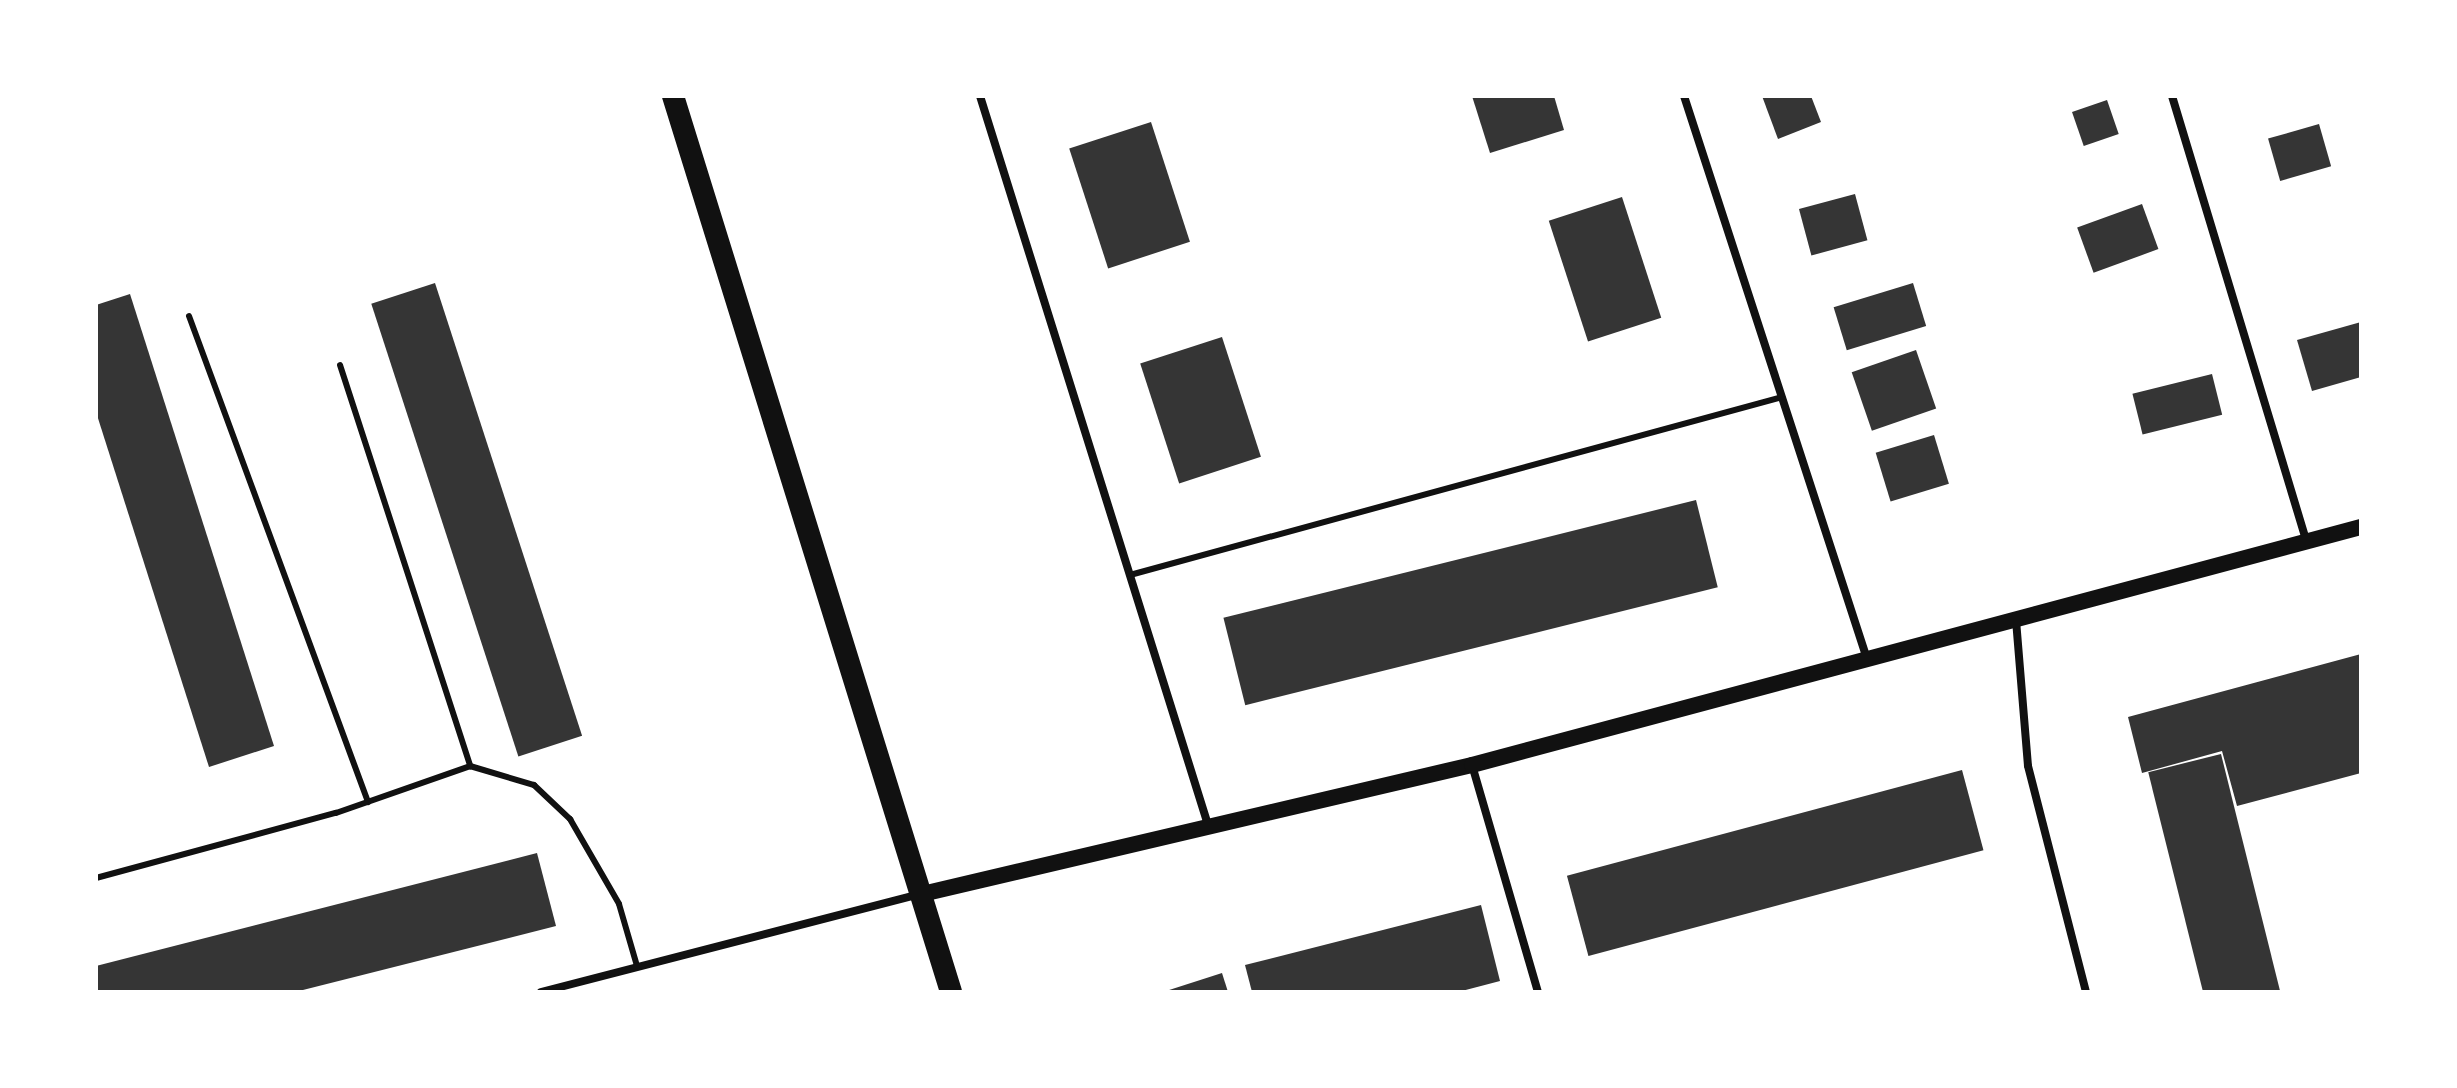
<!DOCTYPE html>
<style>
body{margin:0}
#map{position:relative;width:2457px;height:1088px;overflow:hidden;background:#fff;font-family:Mulish,sans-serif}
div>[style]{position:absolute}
.building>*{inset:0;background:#353535;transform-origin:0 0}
.service>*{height:6px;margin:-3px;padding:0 3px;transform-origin:3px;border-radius:3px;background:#111}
.minor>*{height:8px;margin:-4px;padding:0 4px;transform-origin:4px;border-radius:4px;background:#111}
.secondary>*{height:16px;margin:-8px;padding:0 8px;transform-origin:8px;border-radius:8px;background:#111}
.trunk>*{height:22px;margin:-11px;padding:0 11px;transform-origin:11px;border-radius:11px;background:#111}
span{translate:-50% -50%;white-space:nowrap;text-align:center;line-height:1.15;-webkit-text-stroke:6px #fff;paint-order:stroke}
.frame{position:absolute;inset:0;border:98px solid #fff;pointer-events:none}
</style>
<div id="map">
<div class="building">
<i style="clip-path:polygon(1472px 96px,1554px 96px,1564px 130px,1490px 153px)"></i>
<i style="clip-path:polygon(1762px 96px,1811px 96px,1821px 122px,1778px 139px)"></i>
<i style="left:2107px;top:100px;width:36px;height:37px;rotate:71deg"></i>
<i style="left:1151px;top:122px;width:126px;height:86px;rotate:72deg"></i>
<i style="left:2319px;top:124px;width:44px;height:53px;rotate:74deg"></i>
<i style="left:1855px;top:194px;width:48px;height:58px;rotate:75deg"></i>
<i style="left:1622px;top:197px;width:127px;height:77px;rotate:72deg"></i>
<i style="left:2142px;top:204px;width:48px;height:69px;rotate:70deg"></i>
<i style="left:435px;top:283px;width:476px;height:67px;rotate:72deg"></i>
<i style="left:1913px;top:283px;width:45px;height:83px;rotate:73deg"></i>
<i style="clip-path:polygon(130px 294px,274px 746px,209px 767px,96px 412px,96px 305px)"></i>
<i style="clip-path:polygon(2361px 322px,2361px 377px,2312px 391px,2297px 340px)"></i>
<i style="left:1222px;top:337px;width:126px;height:86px;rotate:72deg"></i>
<i style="left:1916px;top:350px;width:62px;height:68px;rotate:71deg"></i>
<i style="left:2212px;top:374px;width:42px;height:82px;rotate:76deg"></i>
<i style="left:1934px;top:435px;width:51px;height:61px;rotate:73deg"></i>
<i style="left:1696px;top:500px;width:90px;height:487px;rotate:76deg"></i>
<i style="clip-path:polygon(2361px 654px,2361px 773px,2237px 806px,2222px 751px,2142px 773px,2128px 717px)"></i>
<i style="left:2221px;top:754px;width:245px;height:75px;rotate:76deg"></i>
<i style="left:1962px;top:770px;width:83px;height:409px;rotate:75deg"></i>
<i style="clip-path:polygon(537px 853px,556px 926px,295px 992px,96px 992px,96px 966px)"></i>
<i style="clip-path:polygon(1481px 905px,1500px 981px,1458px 992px,1252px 992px,1245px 965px)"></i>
<i style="clip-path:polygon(1222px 973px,1228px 992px,1166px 992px,1166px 991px)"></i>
</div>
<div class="service">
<i style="left:189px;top:316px;width:518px;rotate:69.78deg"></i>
<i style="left:340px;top:365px;width:422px;rotate:72deg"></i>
<i style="left:1130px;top:575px;width:676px;rotate:-15.27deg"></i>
<i style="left:96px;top:878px;width:249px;rotate:-15.2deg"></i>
<i style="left:336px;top:813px;width:142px;rotate:-19.3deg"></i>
<i style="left:470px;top:766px;width:67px;rotate:16.5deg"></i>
<i style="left:534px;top:785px;width:50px;rotate:43.4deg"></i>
<i style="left:570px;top:819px;width:98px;rotate:60deg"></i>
<i style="left:619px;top:904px;width:65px;rotate:73.8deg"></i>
</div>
<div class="minor">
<i style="left:980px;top:96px;width:767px;rotate:72.63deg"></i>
<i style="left:1684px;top:96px;width:592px;rotate:71.99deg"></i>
<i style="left:2172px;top:96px;width:466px;rotate:73.2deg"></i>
<i style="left:2016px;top:620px;width:146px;rotate:85.3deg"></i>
<i style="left:2028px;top:766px;width:233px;rotate:75.6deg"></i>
<i style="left:1472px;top:765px;width:236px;rotate:73.8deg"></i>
<i style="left:541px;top:992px;width:388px;rotate:-14.5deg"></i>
</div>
<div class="secondary">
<i style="left:918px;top:895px;width:569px;rotate:-13.21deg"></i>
<i style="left:1472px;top:765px;width:920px;rotate:-14.99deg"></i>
</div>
<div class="trunk">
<i style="left:673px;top:96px;width:938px;rotate:72.76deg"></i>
</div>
<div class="frame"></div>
</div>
